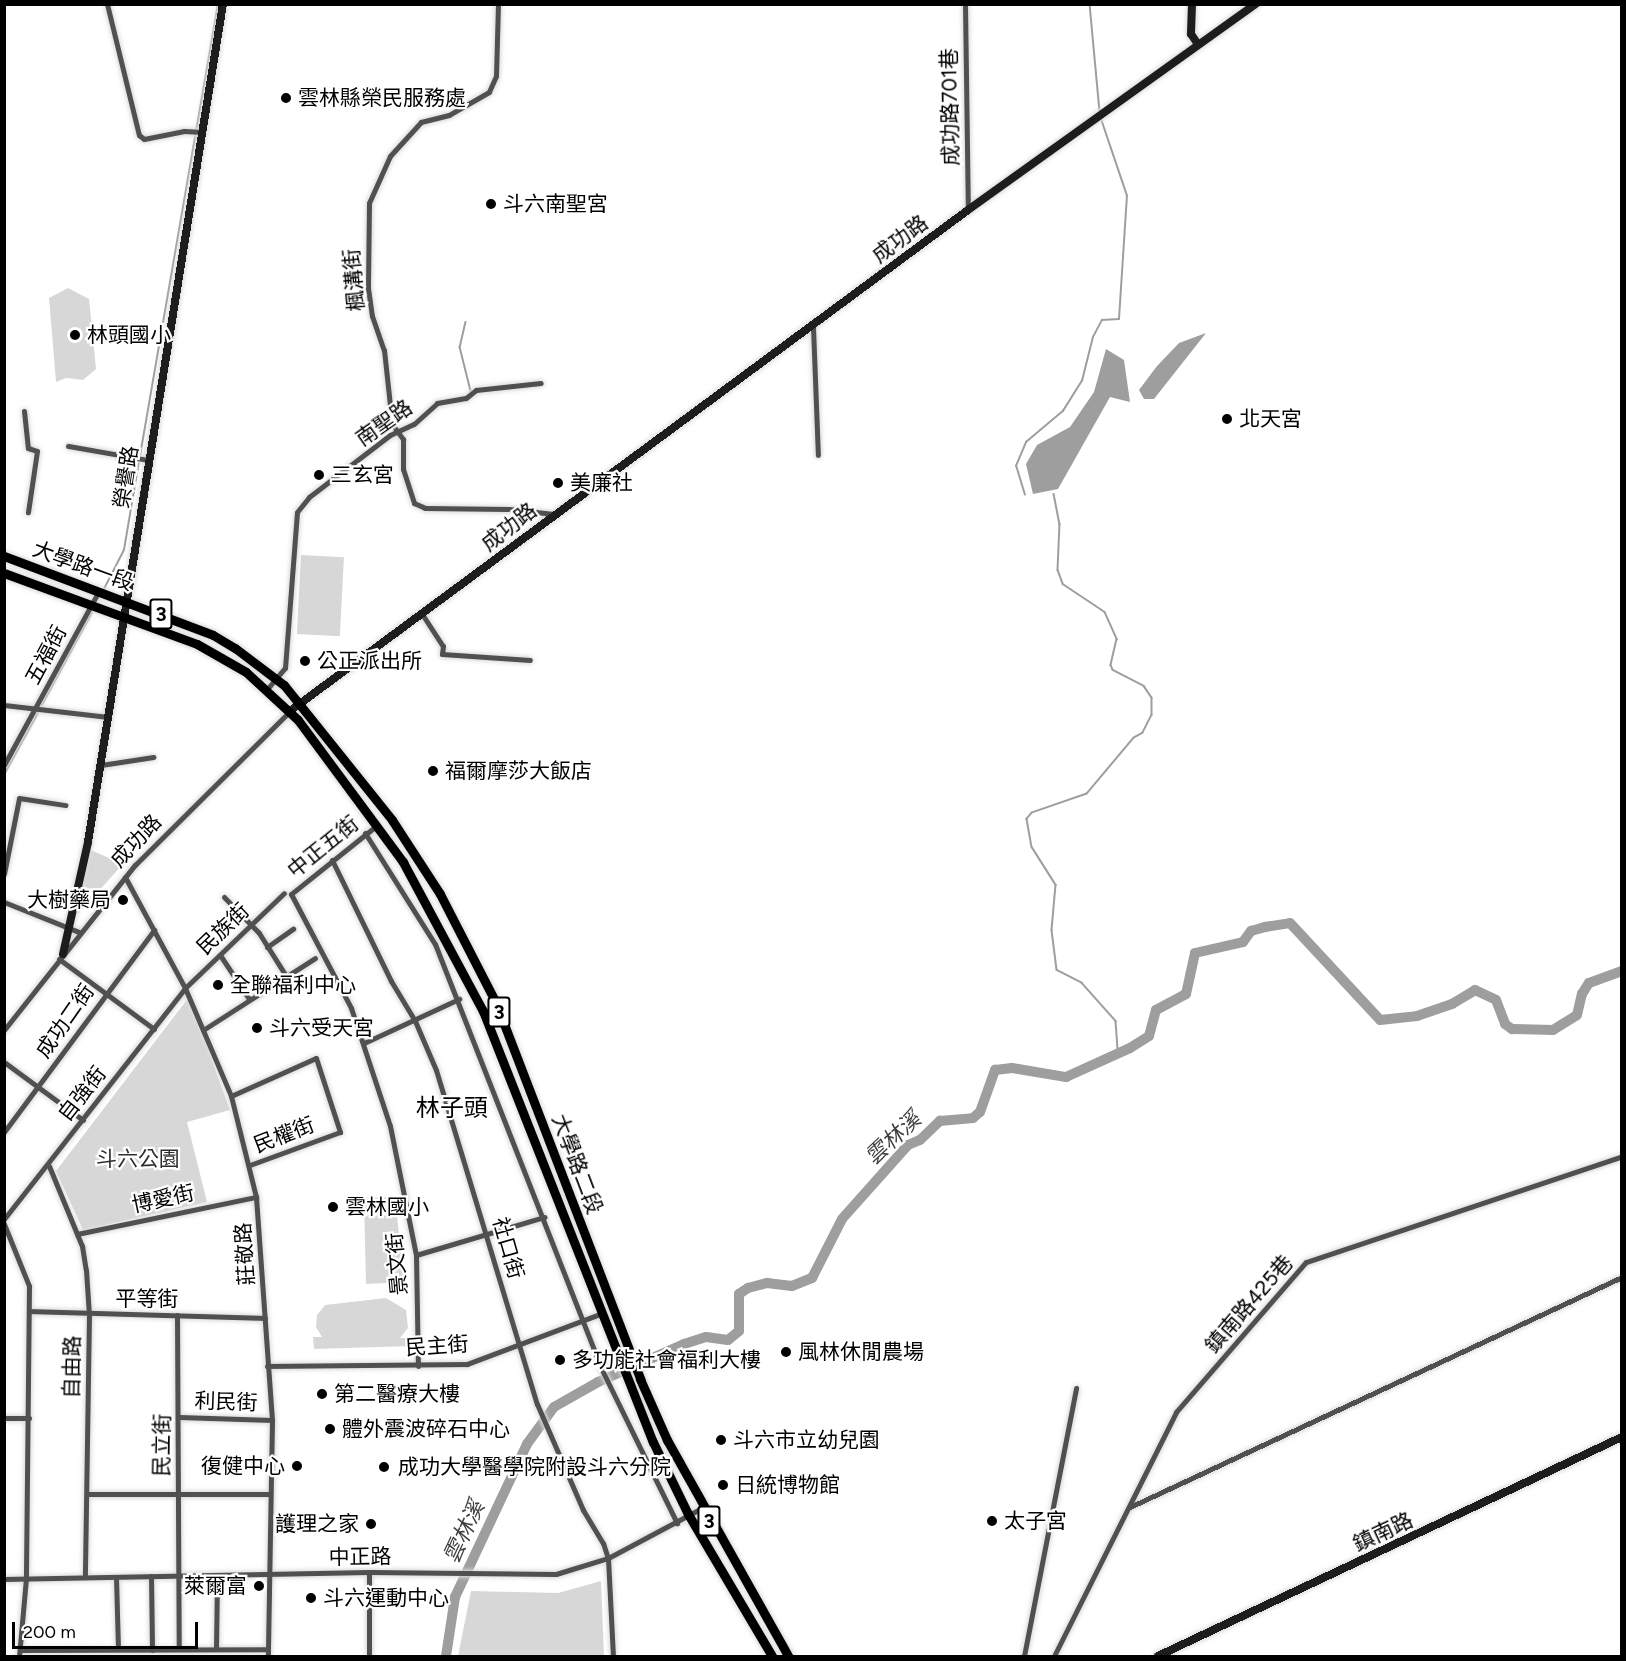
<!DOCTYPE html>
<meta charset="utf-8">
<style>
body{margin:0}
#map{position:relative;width:1626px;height:1661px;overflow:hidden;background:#fff;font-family:Figtree,"Noto Sans TC",sans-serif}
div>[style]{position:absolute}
.green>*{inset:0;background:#d7d7d7;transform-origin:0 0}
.water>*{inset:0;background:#9e9e9e}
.stream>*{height:1.5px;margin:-0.75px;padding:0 0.75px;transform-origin:0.75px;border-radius:0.75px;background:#9e9e9e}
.river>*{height:10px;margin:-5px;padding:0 5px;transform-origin:5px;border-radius:5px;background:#9e9e9e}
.roads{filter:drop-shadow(0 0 2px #dbdbdb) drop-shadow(0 0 2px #dbdbdb)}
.street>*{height:5px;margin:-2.5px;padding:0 2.5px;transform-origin:2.5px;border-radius:2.5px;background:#505050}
.secondary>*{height:8px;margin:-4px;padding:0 4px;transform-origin:4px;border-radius:4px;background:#1d1d1d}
.primary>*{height:9px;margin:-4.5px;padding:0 4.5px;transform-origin:4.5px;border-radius:4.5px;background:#000}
.dots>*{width:16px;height:16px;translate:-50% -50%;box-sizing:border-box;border:3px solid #fff;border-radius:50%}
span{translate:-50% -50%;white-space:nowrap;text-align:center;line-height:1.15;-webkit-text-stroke:4.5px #fff;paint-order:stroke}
.shield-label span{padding:2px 4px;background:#fff;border:2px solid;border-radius:4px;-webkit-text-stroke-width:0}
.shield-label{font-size:20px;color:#000;font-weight:700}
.poi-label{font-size:21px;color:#000}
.left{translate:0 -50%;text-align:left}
.right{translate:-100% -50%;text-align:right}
.street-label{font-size:21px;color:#000}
.park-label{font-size:21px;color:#2e2e2e}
.water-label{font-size:22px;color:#3f3f3f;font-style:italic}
.quarter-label{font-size:24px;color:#000}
.frame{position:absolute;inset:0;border:6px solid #000;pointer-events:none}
.scale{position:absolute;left:12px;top:1622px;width:186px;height:27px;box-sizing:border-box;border:3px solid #000;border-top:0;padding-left:8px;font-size:18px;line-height:21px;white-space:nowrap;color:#000;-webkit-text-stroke:4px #fff;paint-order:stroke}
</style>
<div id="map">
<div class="green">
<i style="clip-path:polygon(68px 288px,89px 299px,96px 369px,83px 380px,66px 378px,56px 382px,49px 298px)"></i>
<i style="left:301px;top:555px;width:43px;height:79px;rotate:3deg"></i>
<i style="clip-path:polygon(86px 848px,123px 864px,78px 914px)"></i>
<i style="clip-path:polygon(189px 997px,230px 1110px,187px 1122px,207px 1202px,83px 1230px,56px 1171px)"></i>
<i style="clip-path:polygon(395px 1197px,404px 1282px,366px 1284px,364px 1198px)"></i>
<i style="clip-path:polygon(386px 1298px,406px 1310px,408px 1328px,400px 1338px,411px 1338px,411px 1346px,314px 1349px,313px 1337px,322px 1337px,316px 1327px,317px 1315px,325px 1305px)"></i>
<i style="clip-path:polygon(601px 1581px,604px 1656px,458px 1656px,471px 1591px,558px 1593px)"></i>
</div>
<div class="water">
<i style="clip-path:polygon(1206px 333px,1154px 399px,1144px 399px,1139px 390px,1157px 366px,1179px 343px)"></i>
<i style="clip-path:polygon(1106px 349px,1124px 360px,1130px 402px,1110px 397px,1058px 489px,1033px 494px,1026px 464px,1037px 445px,1070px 427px,1094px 392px)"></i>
</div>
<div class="stream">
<i style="left:1090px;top:4px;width:107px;rotate:84.7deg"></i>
<i style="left:466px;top:322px;width:26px;rotate:103deg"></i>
<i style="left:460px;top:347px;width:45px;rotate:76deg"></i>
<i style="left:140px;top:456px;width:459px;rotate:-80.2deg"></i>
<i style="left:1054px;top:494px;width:31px;rotate:79deg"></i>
<i style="left:1060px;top:524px;width:46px;rotate:92.5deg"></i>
<i style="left:1058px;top:570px;width:15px;rotate:70deg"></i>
<i style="left:1063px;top:584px;width:50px;rotate:33.7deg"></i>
<i style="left:1105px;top:612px;width:30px;rotate:66deg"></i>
<i style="left:1117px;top:639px;width:27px;rotate:103deg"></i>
<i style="left:1111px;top:665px;width:5px;rotate:68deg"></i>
<i style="left:1113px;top:670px;width:35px;rotate:27deg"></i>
<i style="left:1144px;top:686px;width:14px;rotate:56deg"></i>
<i style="left:1152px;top:698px;width:17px;rotate:90deg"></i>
<i style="left:1152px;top:715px;width:20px;rotate:117deg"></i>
<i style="left:1143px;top:733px;width:10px;rotate:151deg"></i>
<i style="left:1134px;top:738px;width:73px;rotate:130deg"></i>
<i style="left:1087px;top:794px;width:58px;rotate:160.9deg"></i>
<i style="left:1032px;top:813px;width:8px;rotate:130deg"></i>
<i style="left:1027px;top:819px;width:28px;rotate:80deg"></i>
<i style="left:1032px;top:847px;width:45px;rotate:57.7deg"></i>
<i style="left:1056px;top:885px;width:45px;rotate:95.1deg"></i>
<i style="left:1052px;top:930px;width:40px;rotate:82.9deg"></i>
<i style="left:1057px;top:970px;width:28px;rotate:27deg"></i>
<i style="left:1082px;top:983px;width:51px;rotate:48.2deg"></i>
<i style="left:1116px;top:1021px;width:32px;rotate:86deg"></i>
<i style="left:1025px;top:495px;width:30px;rotate:-107deg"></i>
<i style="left:1016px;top:466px;width:26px;rotate:-67deg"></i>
<i style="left:1026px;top:442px;width:48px;rotate:-40deg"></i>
<i style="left:1063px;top:411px;width:36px;rotate:-58deg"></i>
<i style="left:1082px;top:381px;width:45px;rotate:-76deg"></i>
<i style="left:1093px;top:337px;width:19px;rotate:-62deg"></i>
<i style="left:1102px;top:320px;width:17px;rotate:-3deg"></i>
<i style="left:1119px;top:319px;width:123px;rotate:-86.3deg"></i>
<i style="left:1127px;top:196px;width:81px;rotate:-108.7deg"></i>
<i style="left:103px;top:591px;width:46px;rotate:-62.9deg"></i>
<i style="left:124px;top:550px;width:90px;rotate:-80.4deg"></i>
<i style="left:41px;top:707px;width:109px;rotate:-61.6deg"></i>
<i style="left:4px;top:775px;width:73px;rotate:-61.3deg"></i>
</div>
<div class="river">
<i style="left:446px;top:1656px;width:60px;rotate:-81.3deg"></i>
<i style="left:455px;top:1597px;width:169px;rotate:-64.8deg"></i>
<i style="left:527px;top:1444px;width:46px;rotate:-53.9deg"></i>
<i style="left:554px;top:1407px;width:51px;rotate:-29.6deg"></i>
<i style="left:598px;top:1382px;width:94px;rotate:-23.8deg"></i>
<i style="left:684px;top:1344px;width:23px;rotate:-18deg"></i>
<i style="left:706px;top:1337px;width:22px;rotate:8deg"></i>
<i style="left:728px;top:1340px;width:14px;rotate:-39deg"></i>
<i style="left:739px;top:1331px;width:37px;rotate:-90deg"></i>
<i style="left:739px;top:1294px;width:11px;rotate:-34deg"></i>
<i style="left:748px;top:1288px;width:20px;rotate:-15deg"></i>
<i style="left:767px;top:1283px;width:25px;rotate:7deg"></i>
<i style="left:792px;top:1286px;width:22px;rotate:-22deg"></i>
<i style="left:812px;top:1278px;width:66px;rotate:-63deg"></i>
<i style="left:842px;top:1219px;width:99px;rotate:-48.3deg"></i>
<i style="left:908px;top:1145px;width:13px;rotate:-23deg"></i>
<i style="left:920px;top:1140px;width:28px;rotate:-44deg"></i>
<i style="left:940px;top:1121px;width:33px;rotate:-5deg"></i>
<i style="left:973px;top:1118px;width:9px;rotate:-41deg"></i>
<i style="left:980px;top:1112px;width:45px;rotate:-70.3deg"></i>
<i style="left:995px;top:1070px;width:17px;rotate:-7deg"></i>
<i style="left:1012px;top:1068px;width:55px;rotate:9.5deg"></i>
<i style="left:1066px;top:1077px;width:70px;rotate:-24.4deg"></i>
<i style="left:1130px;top:1048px;width:22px;rotate:-32deg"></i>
<i style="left:1149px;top:1036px;width:27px;rotate:-75deg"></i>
<i style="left:1156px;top:1010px;width:34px;rotate:-28deg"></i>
<i style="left:1186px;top:994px;width:42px;rotate:-77.6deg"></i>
<i style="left:1195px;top:953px;width:49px;rotate:-12.9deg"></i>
<i style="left:1243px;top:942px;width:14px;rotate:-54deg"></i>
<i style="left:1251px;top:931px;width:15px;rotate:-16deg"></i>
<i style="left:1265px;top:927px;width:25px;rotate:-9deg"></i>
<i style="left:1290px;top:923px;width:132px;rotate:47.1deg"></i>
<i style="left:1380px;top:1020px;width:37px;rotate:-6deg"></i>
<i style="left:1417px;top:1016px;width:37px;rotate:-19deg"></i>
<i style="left:1452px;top:1004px;width:27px;rotate:-31deg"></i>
<i style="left:1475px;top:990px;width:23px;rotate:25deg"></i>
<i style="left:1496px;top:1000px;width:26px;rotate:69deg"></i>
<i style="left:1505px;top:1024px;width:9px;rotate:36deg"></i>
<i style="left:1512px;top:1029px;width:41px;rotate:1.4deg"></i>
<i style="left:1553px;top:1030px;width:28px;rotate:-32deg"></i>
<i style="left:1577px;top:1015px;width:22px;rotate:-77deg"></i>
<i style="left:1582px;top:994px;width:13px;rotate:-58deg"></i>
<i style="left:1589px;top:983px;width:35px;rotate:-20deg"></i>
</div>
<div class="roads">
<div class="street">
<i style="left:107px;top:4px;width:135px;rotate:76.3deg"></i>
<i style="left:139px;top:135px;width:6px;rotate:39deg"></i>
<i style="left:144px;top:139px;width:41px;rotate:-11.3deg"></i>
<i style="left:184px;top:131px;width:19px;rotate:3deg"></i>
<i style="left:498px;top:4px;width:72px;rotate:91.6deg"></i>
<i style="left:496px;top:76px;width:17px;rotate:114deg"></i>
<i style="left:489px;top:92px;width:46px;rotate:150.1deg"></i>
<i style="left:449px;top:115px;width:29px;rotate:166deg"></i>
<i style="left:421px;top:122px;width:46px;rotate:132.4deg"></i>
<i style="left:390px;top:156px;width:51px;rotate:114.1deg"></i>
<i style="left:369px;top:203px;width:85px;rotate:90.7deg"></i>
<i style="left:368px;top:288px;width:28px;rotate:82deg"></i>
<i style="left:372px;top:316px;width:36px;rotate:71deg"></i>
<i style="left:384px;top:350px;width:74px;rotate:83.8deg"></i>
<i style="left:392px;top:424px;width:19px;rotate:54deg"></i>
<i style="left:403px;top:439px;width:30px;rotate:90deg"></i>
<i style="left:403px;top:469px;width:36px;rotate:72deg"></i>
<i style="left:414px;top:503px;width:12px;rotate:24deg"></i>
<i style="left:425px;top:508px;width:84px;rotate:0.7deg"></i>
<i style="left:509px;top:509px;width:45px;rotate:6.3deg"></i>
<i style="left:965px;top:4px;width:206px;rotate:89.2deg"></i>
<i style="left:813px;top:327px;width:128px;rotate:87.8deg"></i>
<i style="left:24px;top:411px;width:37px;rotate:84deg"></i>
<i style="left:28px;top:448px;width:9px;rotate:18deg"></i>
<i style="left:37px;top:451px;width:62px;rotate:98.4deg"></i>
<i style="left:68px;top:446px;width:81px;rotate:9.9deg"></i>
<i style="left:422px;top:614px;width:38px;rotate:57deg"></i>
<i style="left:443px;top:646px;width:8px;rotate:97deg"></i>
<i style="left:442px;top:654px;width:88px;rotate:3.9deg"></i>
<i style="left:268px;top:688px;width:26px;rotate:-50deg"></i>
<i style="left:285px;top:668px;width:156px;rotate:-85.6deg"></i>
<i style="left:297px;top:512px;width:19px;rotate:-51deg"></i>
<i style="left:309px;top:497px;width:102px;rotate:-37.4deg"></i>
<i style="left:390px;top:435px;width:26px;rotate:-25deg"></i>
<i style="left:414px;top:424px;width:31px;rotate:-42deg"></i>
<i style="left:437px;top:403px;width:29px;rotate:-10deg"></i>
<i style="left:466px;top:398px;width:13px;rotate:-39deg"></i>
<i style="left:476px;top:390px;width:65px;rotate:-6.1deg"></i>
<i style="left:4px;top:705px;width:105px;rotate:6.6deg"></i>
<i style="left:4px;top:765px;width:198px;rotate:-61.4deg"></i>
<i style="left:101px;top:765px;width:53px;rotate:-8.7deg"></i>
<i style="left:376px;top:826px;width:109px;rotate:141.3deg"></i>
<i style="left:291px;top:894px;width:129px;rotate:62.2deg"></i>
<i style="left:351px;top:1008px;width:124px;rotate:71.7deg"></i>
<i style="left:390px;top:1126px;width:132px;rotate:78.6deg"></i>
<i style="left:416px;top:1255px;width:111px;rotate:89deg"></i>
<i style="left:365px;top:833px;width:131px;rotate:57.8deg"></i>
<i style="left:435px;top:944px;width:455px;rotate:68.6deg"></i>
<i style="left:601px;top:1368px;width:173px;rotate:63.9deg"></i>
<i style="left:332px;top:860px;width:135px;rotate:64deg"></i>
<i style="left:391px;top:981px;width:47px;rotate:59deg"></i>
<i style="left:415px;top:1021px;width:53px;rotate:66.8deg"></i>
<i style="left:436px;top:1070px;width:349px;rotate:73.2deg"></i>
<i style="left:537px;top:1404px;width:116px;rotate:66.5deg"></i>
<i style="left:583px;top:1510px;width:39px;rotate:59deg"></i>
<i style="left:603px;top:1543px;width:16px;rotate:72deg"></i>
<i style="left:608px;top:1558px;width:98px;rotate:87.1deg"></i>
<i style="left:4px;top:874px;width:77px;rotate:-78.8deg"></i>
<i style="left:19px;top:798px;width:47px;rotate:8.7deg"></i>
<i style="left:125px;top:877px;width:126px;rotate:61.6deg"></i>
<i style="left:185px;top:988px;width:117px;rotate:66.9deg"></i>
<i style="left:231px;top:1096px;width:104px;rotate:76.1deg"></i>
<i style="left:256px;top:1197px;width:224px;rotate:85.9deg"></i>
<i style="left:272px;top:1420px;width:236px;rotate:91deg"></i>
<i style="left:224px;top:897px;width:50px;rotate:45.8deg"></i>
<i style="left:259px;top:933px;width:51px;rotate:57.9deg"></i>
<i style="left:4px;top:902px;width:81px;rotate:21.8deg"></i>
<i style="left:267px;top:947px;width:32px;rotate:-35deg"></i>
<i style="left:220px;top:955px;width:53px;rotate:56.6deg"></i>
<i style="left:59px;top:959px;width:118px;rotate:36.4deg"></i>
<i style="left:4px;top:1030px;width:211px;rotate:-51.6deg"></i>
<i style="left:135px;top:865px;width:217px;rotate:-44.8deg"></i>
<i style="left:203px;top:1030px;width:133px;rotate:-32.7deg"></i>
<i style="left:364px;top:1043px;width:105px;rotate:-24.9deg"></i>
<i style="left:4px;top:1062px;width:98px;rotate:36.3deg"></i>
<i style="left:231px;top:1096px;width:93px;rotate:-24.1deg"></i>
<i style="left:316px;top:1058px;width:78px;rotate:72deg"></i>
<i style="left:340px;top:1132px;width:96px;rotate:159.9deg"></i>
<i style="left:4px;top:1132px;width:252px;rotate:-53.4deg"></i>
<i style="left:49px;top:1166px;width:87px;rotate:67.6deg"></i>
<i style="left:82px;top:1246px;width:24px;rotate:81deg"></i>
<i style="left:86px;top:1270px;width:45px;rotate:86.2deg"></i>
<i style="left:89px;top:1315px;width:261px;rotate:90.9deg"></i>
<i style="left:4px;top:1219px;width:293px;rotate:-51.9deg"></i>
<i style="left:185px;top:988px;width:137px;rotate:-43.8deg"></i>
<i style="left:4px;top:1224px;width:67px;rotate:68deg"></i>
<i style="left:29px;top:1286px;width:292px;rotate:90.6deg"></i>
<i style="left:26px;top:1578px;width:78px;rotate:95.1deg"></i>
<i style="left:77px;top:1234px;width:183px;rotate:-11.7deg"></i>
<i style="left:416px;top:1255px;width:134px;rotate:-16.5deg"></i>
<i style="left:30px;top:1311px;width:235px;rotate:1.7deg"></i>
<i style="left:177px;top:1315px;width:334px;rotate:89.7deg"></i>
<i style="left:267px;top:1366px;width:200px;rotate:-0.6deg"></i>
<i style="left:467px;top:1364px;width:142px;rotate:-20.6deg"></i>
<i style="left:179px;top:1417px;width:93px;rotate:1.8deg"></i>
<i style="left:4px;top:1418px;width:25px"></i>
<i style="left:88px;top:1494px;width:181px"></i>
<i style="left:1130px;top:1507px;width:543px;rotate:-25.06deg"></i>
<i style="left:151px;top:1576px;width:74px;rotate:89.2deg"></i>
<i style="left:116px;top:1577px;width:72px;rotate:88.4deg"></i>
<i style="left:4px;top:1579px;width:365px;rotate:-1.1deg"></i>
<i style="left:369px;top:1572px;width:187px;rotate:0.6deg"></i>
<i style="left:556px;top:1574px;width:54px;rotate:-17.1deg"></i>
<i style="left:608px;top:1558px;width:106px;rotate:-28deg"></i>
<i style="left:216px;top:1649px;width:74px;rotate:-89.2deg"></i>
<i style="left:21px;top:1650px;width:247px;rotate:-0.2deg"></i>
<i style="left:369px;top:1656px;width:84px;rotate:-90deg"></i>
<i style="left:1024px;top:1656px;width:273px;rotate:-79deg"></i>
<i style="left:1054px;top:1656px;width:273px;rotate:-63.4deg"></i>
<i style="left:1176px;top:1412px;width:198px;rotate:-49.1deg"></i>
<i style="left:1306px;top:1262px;width:333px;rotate:-18.5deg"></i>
</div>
<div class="secondary">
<i style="left:1192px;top:4px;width:30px;rotate:92deg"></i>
<i style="left:1191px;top:34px;width:11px;rotate:56deg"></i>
<i style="left:290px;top:711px;width:843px;rotate:-36.46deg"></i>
<i style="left:968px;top:210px;width:354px;rotate:-35.6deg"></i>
<i style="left:63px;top:954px;width:115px;rotate:-77.4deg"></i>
<i style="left:88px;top:842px;width:849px;rotate:-80.85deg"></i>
<i style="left:1158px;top:1656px;width:513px;rotate:-25.27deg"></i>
</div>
<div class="primary">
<i style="left:4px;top:556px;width:223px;rotate:20.7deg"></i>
<i style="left:213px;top:635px;width:26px;rotate:31deg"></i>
<i style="left:235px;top:648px;width:61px;rotate:37.1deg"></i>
<i style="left:284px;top:685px;width:173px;rotate:51.3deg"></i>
<i style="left:392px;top:820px;width:88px;rotate:57deg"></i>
<i style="left:440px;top:894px;width:123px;rotate:62.8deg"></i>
<i style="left:496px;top:1003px;width:403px;rotate:69deg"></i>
<i style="left:640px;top:1379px;width:67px;rotate:66.1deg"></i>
<i style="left:667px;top:1440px;width:248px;rotate:60.7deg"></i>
<i style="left:4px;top:573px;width:206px;rotate:20.2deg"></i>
<i style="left:197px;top:644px;width:56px;rotate:29.7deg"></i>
<i style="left:246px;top:672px;width:71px;rotate:42.7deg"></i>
<i style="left:298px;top:720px;width:177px;rotate:53.5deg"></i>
<i style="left:403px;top:862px;width:169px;rotate:61.8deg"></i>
<i style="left:483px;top:1011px;width:463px;rotate:68.5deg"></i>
<i style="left:653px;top:1442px;width:80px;rotate:64.1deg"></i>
<i style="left:688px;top:1514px;width:165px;rotate:59.4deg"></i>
</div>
</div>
<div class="dots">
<i style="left:286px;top:98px;background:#000"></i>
<i style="left:491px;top:204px;background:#000"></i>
<i style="left:75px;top:335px;background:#000"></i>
<i style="left:1227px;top:419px;background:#000"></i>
<i style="left:319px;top:475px;background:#000"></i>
<i style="left:558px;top:483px;background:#000"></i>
<i style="left:305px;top:661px;background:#000"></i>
<i style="left:433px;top:771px;background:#000"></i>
<i style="left:123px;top:900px;background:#000"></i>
<i style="left:218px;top:985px;background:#000"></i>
<i style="left:257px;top:1028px;background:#000"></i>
<i style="left:333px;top:1207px;background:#000"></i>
<i style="left:786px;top:1352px;background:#000"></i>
<i style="left:560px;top:1360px;background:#000"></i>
<i style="left:322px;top:1394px;background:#000"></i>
<i style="left:330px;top:1429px;background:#000"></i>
<i style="left:721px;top:1440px;background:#000"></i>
<i style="left:297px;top:1466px;background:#000"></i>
<i style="left:384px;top:1467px;background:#000"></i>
<i style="left:723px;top:1485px;background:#000"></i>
<i style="left:992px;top:1521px;background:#000"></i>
<i style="left:371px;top:1524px;background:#000"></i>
<i style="left:259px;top:1586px;background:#000"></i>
<i style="left:311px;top:1598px;background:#000"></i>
</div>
<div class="shield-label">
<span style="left:161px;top:614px">3</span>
<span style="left:499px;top:1012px">3</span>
<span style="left:709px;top:1521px">3</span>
</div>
<div class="poi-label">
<span class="left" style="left:298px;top:98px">雲林縣榮民服務處</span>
<span class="left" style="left:503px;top:204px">斗六南聖宮</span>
<span class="left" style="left:87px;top:335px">林頭國小</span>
<span class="left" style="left:1239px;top:419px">北天宮</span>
<span class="left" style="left:331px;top:475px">三玄宮</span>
<span class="left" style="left:570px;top:483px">美廉社</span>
<span class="left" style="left:317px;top:661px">公正派出所</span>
<span class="left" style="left:445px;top:771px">福爾摩莎大飯店</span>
<span class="right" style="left:111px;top:900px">大樹藥局</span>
<span class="left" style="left:230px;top:985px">全聯福利中心</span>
<span class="left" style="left:269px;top:1028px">斗六受天宮</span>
<span class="left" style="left:345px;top:1207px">雲林國小</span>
<span class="left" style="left:798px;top:1352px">風林休閒農場</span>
<span class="left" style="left:572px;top:1360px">多功能社會福利大樓</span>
<span class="left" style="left:334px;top:1394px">第二醫療大樓</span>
<span class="left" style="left:342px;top:1429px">體外震波碎石中心</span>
<span class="left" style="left:733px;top:1440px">斗六市立幼兒園</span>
<span class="right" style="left:285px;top:1466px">復健中心</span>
<span class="left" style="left:398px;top:1467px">成功大學醫學院附設斗六分院</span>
<span class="left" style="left:735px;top:1485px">日統博物館</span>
<span class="left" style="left:1004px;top:1521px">太子宮</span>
<span class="right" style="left:359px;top:1524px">護理之家</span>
<span class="right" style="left:247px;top:1586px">萊爾富</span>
<span class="left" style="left:323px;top:1598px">斗六運動中心</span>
</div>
<div class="street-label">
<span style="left:950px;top:107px;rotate:-91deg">成功路701巷</span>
<span style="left:900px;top:239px;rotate:-37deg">成功路</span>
<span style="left:354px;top:280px;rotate:-95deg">楓溝街</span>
<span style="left:384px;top:423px;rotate:-35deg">南聖路</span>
<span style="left:126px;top:477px;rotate:-81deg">榮譽路</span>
<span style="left:509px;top:527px;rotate:-38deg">成功路</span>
<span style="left:83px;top:566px;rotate:20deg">大學路一段</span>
<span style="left:46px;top:655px;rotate:-62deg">五福街</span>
<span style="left:136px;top:841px;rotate:-47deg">成功路</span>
<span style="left:323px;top:847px;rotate:-39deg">中正五街</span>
<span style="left:223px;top:929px;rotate:-44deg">民族街</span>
<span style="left:65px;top:1021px;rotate:-55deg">成功二街</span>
<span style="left:82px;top:1094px;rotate:-52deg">自強街</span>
<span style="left:284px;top:1135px;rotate:-21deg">民權街</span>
<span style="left:577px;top:1164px;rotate:69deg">大學路二段</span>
<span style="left:163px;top:1199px;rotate:-12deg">博愛街</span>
<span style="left:508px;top:1248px;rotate:74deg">社口街</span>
<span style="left:245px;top:1254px;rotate:-94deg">莊敬路</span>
<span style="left:397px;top:1264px;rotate:-95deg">景文街</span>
<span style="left:147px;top:1299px">平等街</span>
<span style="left:1249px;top:1304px;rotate:-49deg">鎮南路425巷</span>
<span style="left:437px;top:1346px;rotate:-4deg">民主街</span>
<span style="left:72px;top:1367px;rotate:-89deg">自由路</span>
<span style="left:226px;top:1402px;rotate:2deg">利民街</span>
<span style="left:162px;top:1445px;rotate:-89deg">民立街</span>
<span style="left:1383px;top:1532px;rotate:-25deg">鎮南路</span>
<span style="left:360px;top:1557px;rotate:-1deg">中正路</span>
</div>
<div class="park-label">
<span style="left:138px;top:1159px">斗六公園</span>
</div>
<div class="water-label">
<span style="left:893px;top:1138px;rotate:-43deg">雲林溪</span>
<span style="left:464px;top:1532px;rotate:-65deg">雲林溪</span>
</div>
<div class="quarter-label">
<span style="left:452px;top:1108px">林子頭</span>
</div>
<div class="frame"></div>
<div class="scale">200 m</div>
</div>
